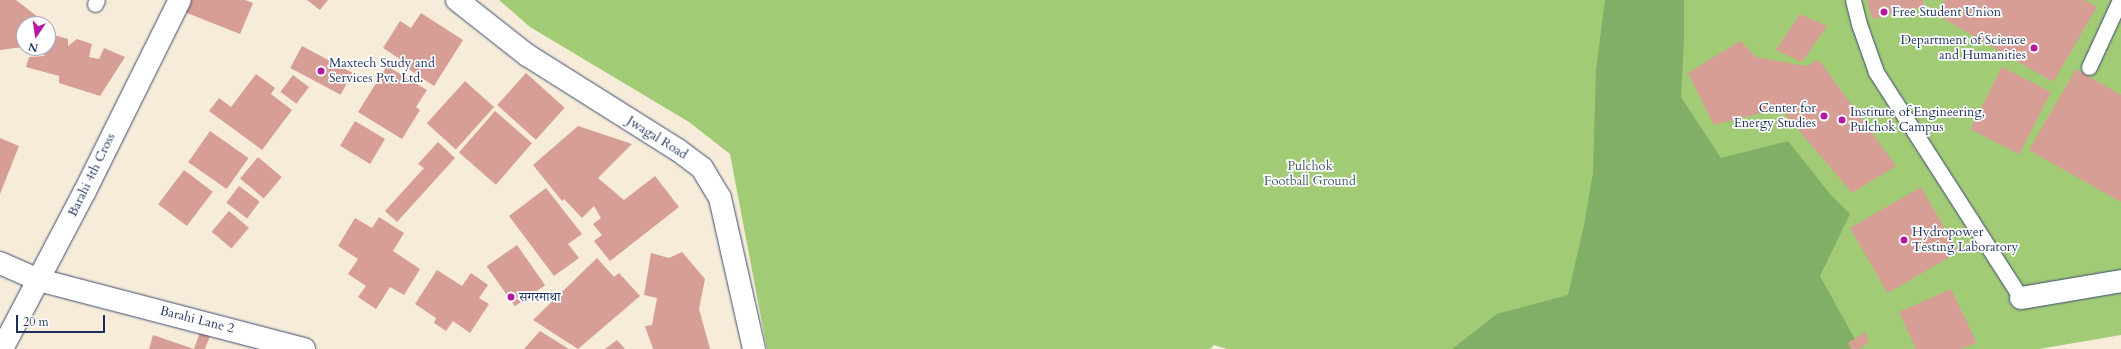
<!DOCTYPE html>
<meta charset="utf-8">
<style>
body{margin:0}
#map{position:relative;width:2121px;height:349px;overflow:hidden;background:#f7ecda;font-family:Cardo,"Noto Serif Devanagari",serif}
div>[style]{position:absolute}
.green>*{inset:0;background:#a2cb76}
.forest>*{inset:0;background:#81af67}
.building>*{inset:0;background:#d69e95;transform-origin:0 0}
.roads{filter:drop-shadow(0 0 1px #3c4b71) drop-shadow(0 0 1px #3c4b71)}
.service>*{height:15px;margin:-7.5px;padding:0 7.5px;transform-origin:7.5px;border-radius:7.5px;background:#fff}
.minor>*{height:22px;margin:-11px;padding:0 11px;transform-origin:11px;border-radius:11px;background:#fff}
.dots>*{width:11px;height:11px;translate:-50% -50%;box-sizing:border-box;border:2px solid #fff;border-radius:50%}
span{translate:-50% -50%;white-space:nowrap;text-align:center;line-height:1.15;-webkit-text-stroke:3.5px #fff;paint-order:stroke}
.poi-label{font-size:13px;color:#1b2f5e}
.left{translate:0 -50%;text-align:left}
.right{translate:-100% -50%;text-align:right}
.street-label{font-size:13px;color:#1b2f5e}
.park-label{font-size:13px;color:#445e65}
.north{position:absolute;left:16px;top:16px;width:40px;height:40px;box-sizing:border-box;background:#fff;border:1px solid #a4acbf;border-radius:50%;rotate:193deg;font-size:11px;font-weight:700;line-height:16px;text-align:center;color:#1b2f5e}
.north::after{content:'';display:block;margin:auto;width:14px;height:18px;background:#b5179e;clip-path:polygon(50% 0,100% 100%,50% 72%,0 100%)}
.scale{position:absolute;left:16px;top:315px;width:89px;height:18px;box-sizing:border-box;border:2px solid #1b2f5e;border-top:0;padding-left:5px;font-size:12px;line-height:14px;white-space:nowrap;color:#1b2f5e;-webkit-text-stroke:3px #fff;paint-order:stroke}
</style>
<div id="map">
<div class="green">
<i style="clip-path:polygon(499px 0,2121px 0,2121px 335px,2039px 349px,1227px 349px,1214px 345px,1210px 349px,767px 349px,730px 154px,689px 122px,530px 27px)"></i>
</div>
<div class="forest">
<i style="clip-path:polygon(1605px 0,1684px 0,1684px 39px,1681px 97px,1721px 158px,1788px 141px,1830px 194px,1850px 214px,1820px 276px,1857px 343px,1857px 349px,1452px 349px,1497px 314px,1568px 295px,1584px 225px,1593px 173px,1596px 69px)"></i>
</div>
<div class="building">
<i style="clip-path:polygon(0 0,16px 0,47px 24px,24px 24px,24px 47px,0 50px)"></i>
<i style="clip-path:polygon(186px 0,245px 0,253px 3px,240px 34px,182px 11px)"></i>
<i style="clip-path:polygon(307px 0,328px 0,320px 10px)"></i>
<i style="clip-path:polygon(1867px 0,1923px 0,1924px 6px,1872px 19px)"></i>
<i style="clip-path:polygon(1945px 0,2084px 0,2097px 7px,2053px 82px,1937px 15px)"></i>
<i style="clip-path:polygon(421px 13px,463px 40px,434px 86px,404px 66px,406px 63px,383px 48px,400px 21px,411px 28px)"></i>
<i style="clip-path:polygon(1800px 14px,1827px 26px,1802px 62px,1776px 50px)"></i>
<i style="clip-path:polygon(50px 34px,68px 39px,68px 46px,77px 39px,92px 44px,89px 57px,99px 59px,104px 48px,125px 57px,100px 96px,59px 83px,59px 76px,26px 67px,29px 57px,44px 56px,46px 48px,48px 48px)"></i>
<i style="clip-path:polygon(1740px 41px,1756px 57px,1806px 66px,1819px 60px,1896px 166px,1852px 193px,1780px 108px,1714px 125px,1688px 73px)"></i>
<i style="left:302px;top:46px;width:57px;height:25px;rotate:28deg"></i>
<i style="clip-path:polygon(387px 66px,427px 90px,416px 107px,420px 110px,402px 139px,358px 112px)"></i>
<i style="left:2002px;top:67px;width:55px;height:70px;rotate:27deg"></i>
<i style="clip-path:polygon(2076px 69px,2121px 95px,2121px 202px,2029px 150px)"></i>
<i style="left:526px;top:73px;width:52px;height:43px;rotate:42deg"></i>
<i style="clip-path:polygon(256px 74px,275px 88px,271px 94px,292px 110px,262px 150px,209px 111px,219px 98px,231px 107px)"></i>
<i style="left:293px;top:75px;width:20px;height:21px;rotate:37deg"></i>
<i style="left:465px;top:81px;width:39px;height:57px;rotate:42deg"></i>
<i style="left:495px;top:111px;width:49px;height:55px;rotate:41deg"></i>
<i style="left:355px;top:121px;width:35px;height:29px;rotate:31deg"></i>
<i style="clip-path:polygon(578px 126px,632px 144px,598px 178px,624px 200px,655px 176px,679px 207px,610px 261px,594px 241px,602px 235px,593px 224px,601px 218px,594px 206px,582px 218px,564px 199px,562px 201px,533px 165px)"></i>
<i style="left:210px;top:131px;width:47px;height:38px;rotate:35deg"></i>
<i style="clip-path:polygon(0 138px,19px 146px,0 194px)"></i>
<i style="clip-path:polygon(438px 142px,455px 158px,397px 222px,385px 211px,424px 168px,418px 164px)"></i>
<i style="left:258px;top:157px;width:31px;height:28px;rotate:40deg"></i>
<i style="left:184px;top:170px;width:36px;height:43px;rotate:37deg"></i>
<i style="left:239px;top:186px;width:26px;height:21px;rotate:37deg"></i>
<i style="left:1921px;top:187px;width:75px;height:82px;rotate:60deg"></i>
<i style="clip-path:polygon(546px 188px,582px 234px,568px 244px,579px 258px,554px 276px,509px 216px)"></i>
<i style="left:229px;top:211px;width:26px;height:27px;rotate:40deg"></i>
<i style="clip-path:polygon(379px 217px,404px 233px,393px 251px,420px 269px,404px 295px,390px 287px,376px 309px,358px 297px,366px 286px,348px 274px,358px 259px,338px 246px,355px 218px,372px 228px)"></i>
<i style="left:517px;top:245px;width:49px;height:37px;rotate:55deg"></i>
<i style="clip-path:polygon(682px 252px,705px 279px,699px 309px,710px 349px,653px 349px,645px 326px,652px 325px,657px 298px,644px 295px,651px 253px,669px 258px)"></i>
<i style="clip-path:polygon(597px 258px,614px 277px,619px 273px,640px 296px,578px 349px,533px 320px)"></i>
<i style="clip-path:polygon(437px 270px,462px 286px,471px 273px,488px 285px,479px 298px,489px 304px,470px 333px,453px 321px,446px 331px,434px 323px,436px 318px,415px 304px)"></i>
<i style="clip-path:polygon(1951px 289px,1977px 343px,1961px 349px,1916px 349px,1899px 312px)"></i>
<i style="clip-path:polygon(540px 331px,569px 349px,524px 349px)"></i>
<i style="clip-path:polygon(200px 332px,210px 336px,205px 349px,194px 349px)"></i>
<i style="clip-path:polygon(1865px 332px,1869px 342px,1859px 349px,1851px 349px,1848px 343px)"></i>
<i style="clip-path:polygon(153px 335px,194px 349px,149px 349px)"></i>
<i style="clip-path:polygon(617px 340px,625px 349px,605px 349px)"></i>
</div>
<div class="roads">
<div class="service">
<i style="left:1853px;top:0;width:25px;rotate:76deg"></i>
<i style="left:1859px;top:24px;width:51px;rotate:70.5deg"></i>
<i style="left:1876px;top:72px;width:269px;rotate:57.3deg"></i>
<i style="left:95px;top:4px;width:4px;rotate:-63deg"></i>
<i style="left:2089px;top:67px;width:74px;rotate:-65.2deg"></i>
</div>
<div class="minor">
<i style="left:457px;top:0;width:89px;rotate:38.2deg"></i>
<i style="left:527px;top:55px;width:178px;rotate:32.2deg"></i>
<i style="left:678px;top:150px;width:30px;rotate:37deg"></i>
<i style="left:702px;top:168px;width:35px;rotate:59deg"></i>
<i style="left:720px;top:198px;width:155px;rotate:77.3deg"></i>
<i style="left:0;top:263px;width:43px;rotate:23.6deg"></i>
<i style="left:39px;top:280px;width:274px;rotate:14.6deg"></i>
<i style="left:2021px;top:298px;width:101px;rotate:-9.6deg"></i>
<i style="left:2px;top:349px;width:178px;rotate:-62.3deg"></i>
<i style="left:85px;top:191px;width:213px;rotate:-63.6deg"></i>
</div>
</div>
<div class="dots">
<i style="left:1884px;top:12px;background:#b5179e"></i>
<i style="left:2034px;top:48px;background:#b5179e"></i>
<i style="left:321px;top:71px;background:#b5179e"></i>
<i style="left:1824px;top:116px;background:#b5179e"></i>
<i style="left:1842px;top:120px;background:#b5179e"></i>
<i style="left:1904px;top:240px;background:#b5179e"></i>
<i style="left:511px;top:297px;background:#b5179e"></i>
</div>
<div class="poi-label">
<span class="left" style="left:1892px;top:12px">Free Student Union</span>
<span class="right" style="left:2026px;top:48px">Department of Science<br>and Humanities</span>
<span class="left" style="left:329px;top:71px">Maxtech Study and<br>Services Pvt. Ltd.</span>
<span class="right" style="left:1816px;top:116px">Center for<br>Energy Studies</span>
<span class="left" style="left:1850px;top:120px">Institute of Engineering,<br>Pulchok Campus</span>
<span class="left" style="left:1912px;top:240px">Hydropower<br>Testing Laboratory</span>
<span class="left" style="left:519px;top:297px">सगरमाथा</span>
</div>
<div class="street-label">
<span style="left:657px;top:138px;rotate:32deg">Jwagal Road</span>
<span style="left:92px;top:175px;rotate:-64deg">Barahi 4th Cross</span>
<span style="left:197px;top:320px;rotate:14deg">Barahi Lane 2</span>
</div>
<div class="park-label">
<span style="left:1310px;top:174px">Pulchok<br>Football Ground</span>
</div>
<div class="north">N</div>
<div class="scale">20 m</div>
</div>
